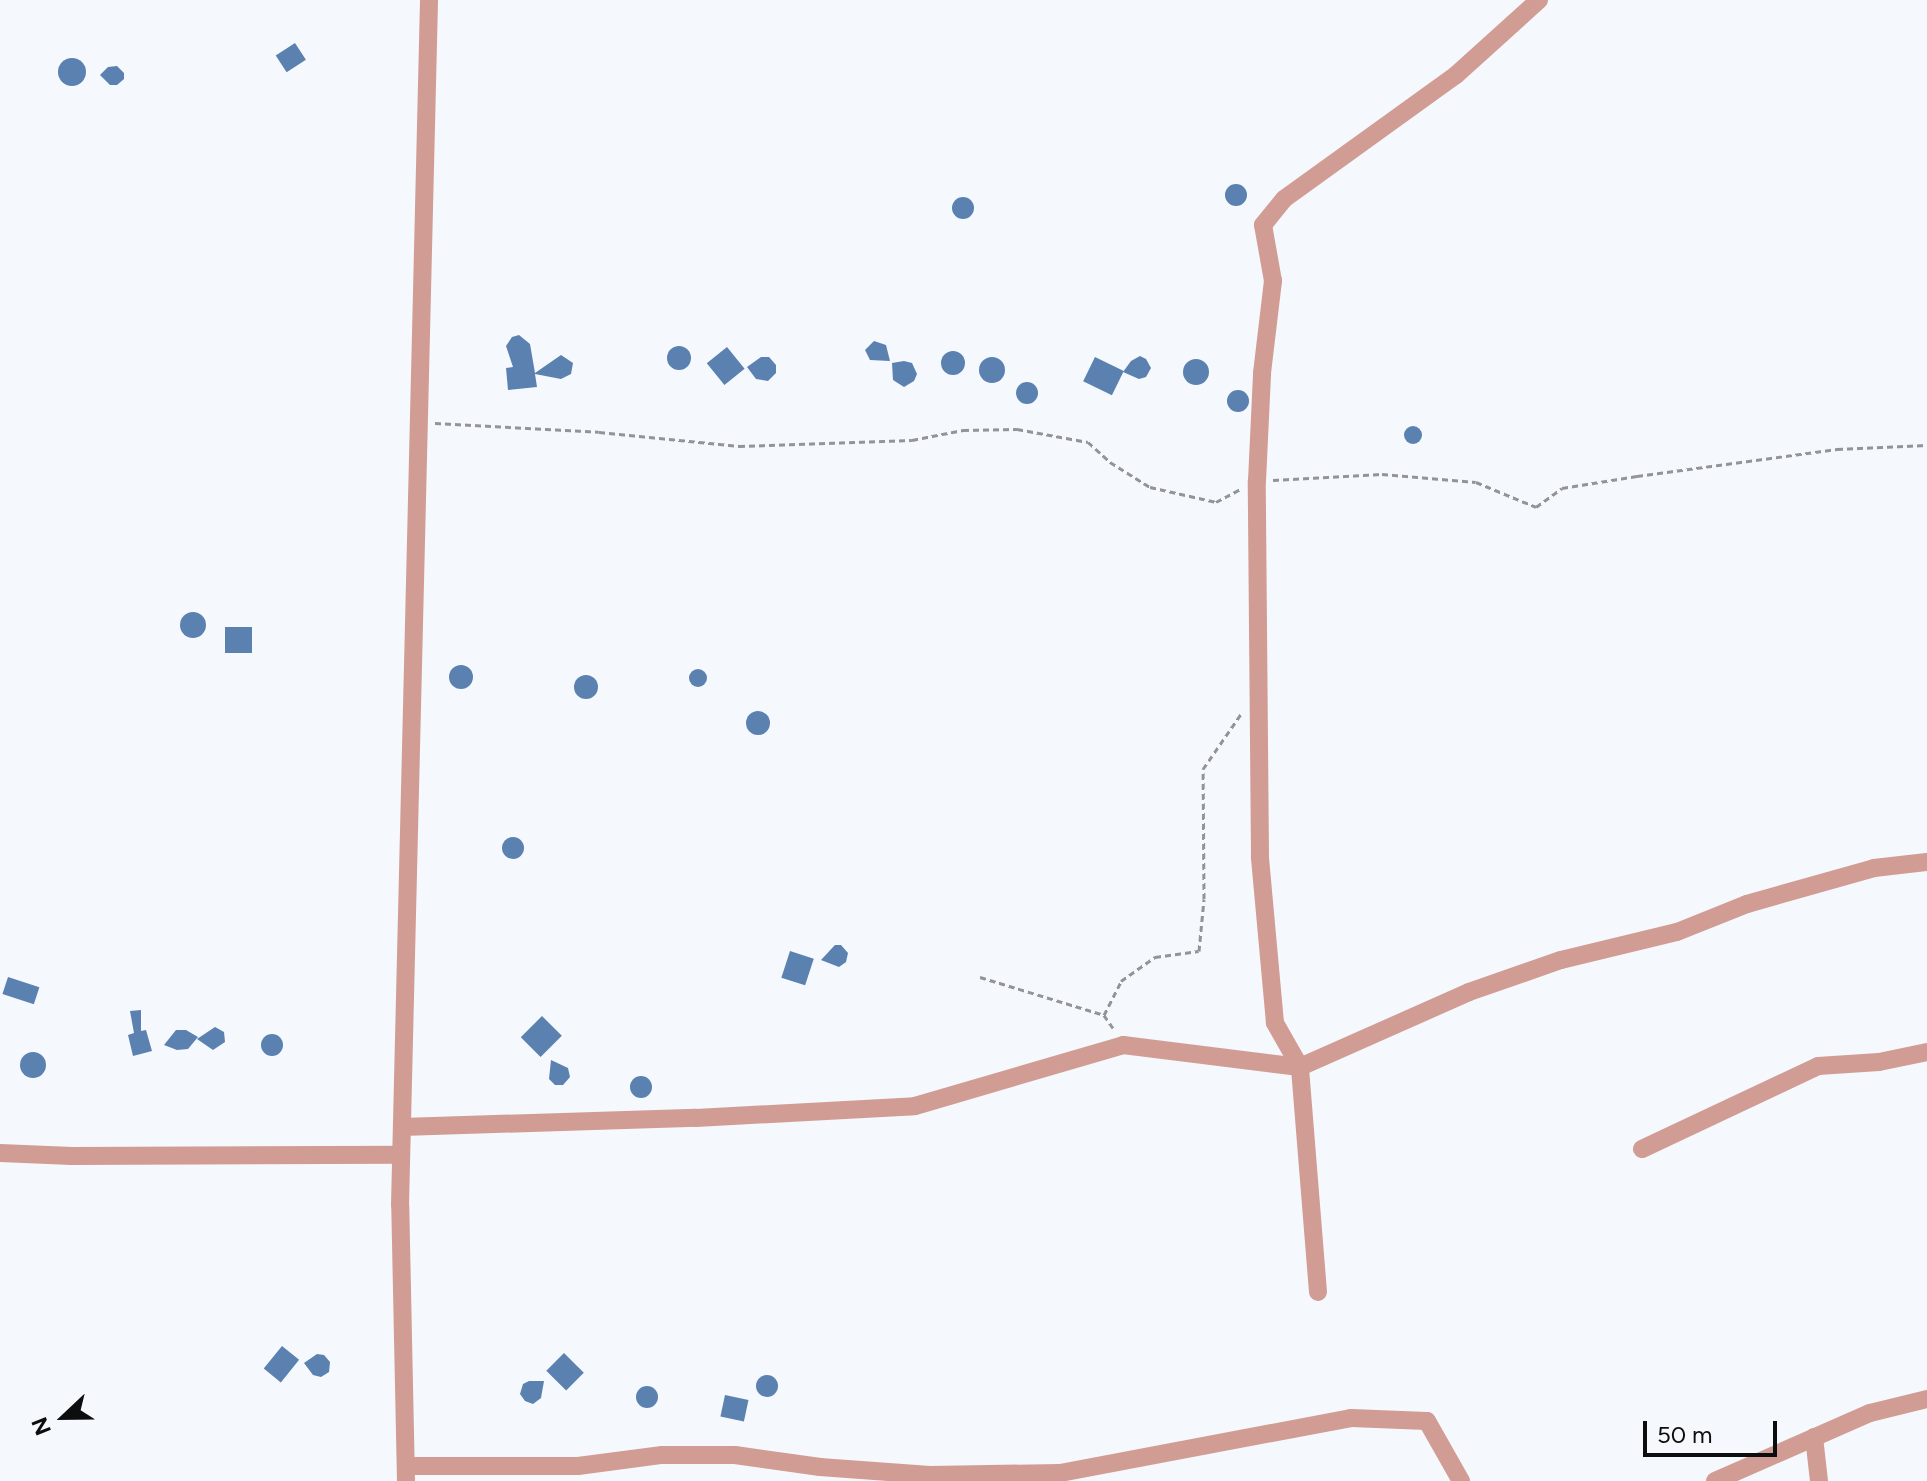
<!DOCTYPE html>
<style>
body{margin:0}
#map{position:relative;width:1927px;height:1481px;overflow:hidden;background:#f5f8fc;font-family:Figtree,sans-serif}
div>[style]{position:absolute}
.building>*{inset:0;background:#5a81b0;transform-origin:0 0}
.round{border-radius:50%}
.path>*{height:3px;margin-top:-1.5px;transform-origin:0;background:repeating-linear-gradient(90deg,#929497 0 6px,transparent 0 10px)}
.minor>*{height:18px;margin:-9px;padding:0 9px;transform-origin:9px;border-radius:9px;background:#d19c93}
span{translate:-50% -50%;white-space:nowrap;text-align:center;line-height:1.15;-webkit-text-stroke:6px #f5f8fc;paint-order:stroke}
.north{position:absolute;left:24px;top:1377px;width:80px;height:80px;-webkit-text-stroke:6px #f5f8fc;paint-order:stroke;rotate:248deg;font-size:22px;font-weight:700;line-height:32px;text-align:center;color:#0c0d0e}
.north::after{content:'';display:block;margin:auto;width:28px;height:36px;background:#0c0d0e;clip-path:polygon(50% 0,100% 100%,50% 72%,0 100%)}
.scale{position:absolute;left:1643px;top:1421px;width:134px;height:36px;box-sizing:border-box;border:4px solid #0c0d0e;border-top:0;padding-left:10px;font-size:24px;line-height:28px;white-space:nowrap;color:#0c0d0e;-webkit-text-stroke:6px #f5f8fc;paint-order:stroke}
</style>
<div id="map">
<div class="building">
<i style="left:295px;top:43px;width:20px;height:23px;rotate:57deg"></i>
<i class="round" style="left:58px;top:58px;width:28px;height:28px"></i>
<i style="clip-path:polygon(117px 66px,124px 73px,124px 79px,117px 85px,110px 85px,100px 75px,108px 67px)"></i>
<i class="round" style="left:1225px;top:184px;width:22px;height:22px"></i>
<i class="round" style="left:952px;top:197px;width:22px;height:22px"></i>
<i style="clip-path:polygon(519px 335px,530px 344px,535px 373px,561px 355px,573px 363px,571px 374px,561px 379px,535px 374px,537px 387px,508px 390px,506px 368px,513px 367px,506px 346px,512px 337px)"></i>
<i style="clip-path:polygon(874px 341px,886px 345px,890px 361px,870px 360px,865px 350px)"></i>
<i class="round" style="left:667px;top:346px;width:24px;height:24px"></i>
<i style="left:727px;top:347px;width:28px;height:26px;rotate:51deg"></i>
<i class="round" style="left:941px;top:351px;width:24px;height:24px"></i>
<i style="clip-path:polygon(1140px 356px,1146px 359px,1151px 368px,1146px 377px,1139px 379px,1123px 372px,1131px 361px)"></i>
<i style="clip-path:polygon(761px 357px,769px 357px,776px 365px,776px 373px,768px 381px,756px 379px,747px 367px)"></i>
<i style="left:1095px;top:357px;width:32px;height:27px;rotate:26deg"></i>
<i class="round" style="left:979px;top:357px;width:26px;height:26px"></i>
<i class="round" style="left:1183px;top:359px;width:26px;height:26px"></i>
<i style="clip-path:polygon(904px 361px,912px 363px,917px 374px,914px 381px,904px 387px,893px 380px,892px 363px)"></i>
<i class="round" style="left:1016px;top:382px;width:22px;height:22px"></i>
<i class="round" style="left:1227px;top:390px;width:22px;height:22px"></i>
<i class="round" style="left:1404px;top:426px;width:18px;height:18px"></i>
<i class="round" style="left:180px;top:612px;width:26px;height:26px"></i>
<i style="left:225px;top:627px;width:27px;height:26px"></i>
<i class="round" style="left:449px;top:665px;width:24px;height:24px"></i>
<i class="round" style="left:689px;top:669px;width:18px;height:18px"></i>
<i class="round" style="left:574px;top:675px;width:24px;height:24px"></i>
<i class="round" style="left:746px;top:711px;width:24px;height:24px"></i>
<i class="round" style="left:502px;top:837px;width:22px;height:22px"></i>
<i style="clip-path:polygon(835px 945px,841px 945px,848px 953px,846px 962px,839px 967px,821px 960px)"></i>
<i style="left:790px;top:951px;width:25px;height:28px;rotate:18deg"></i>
<i style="left:8px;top:977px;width:33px;height:18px;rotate:18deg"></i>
<i style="clip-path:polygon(141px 1010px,141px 1031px,146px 1030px,152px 1051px,133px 1056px,128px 1035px,134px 1033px,130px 1011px)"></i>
<i style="left:542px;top:1016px;width:28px;height:30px;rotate:45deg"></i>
<i style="clip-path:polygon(215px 1027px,224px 1032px,225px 1042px,213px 1050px,197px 1039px)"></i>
<i style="clip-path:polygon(176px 1030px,186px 1030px,198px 1037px,188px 1049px,177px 1050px,164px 1045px)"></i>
<i class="round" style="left:261px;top:1034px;width:22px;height:22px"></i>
<i class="round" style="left:20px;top:1052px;width:26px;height:26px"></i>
<i style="clip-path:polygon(551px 1060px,568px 1068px,570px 1077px,563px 1085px,555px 1085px,549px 1079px)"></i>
<i class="round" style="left:630px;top:1076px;width:22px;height:22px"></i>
<i style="left:282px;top:1346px;width:22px;height:29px;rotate:39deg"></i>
<i style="left:564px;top:1353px;width:28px;height:25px;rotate:45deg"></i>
<i style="clip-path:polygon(317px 1354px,324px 1355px,330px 1362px,329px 1372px,321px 1377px,313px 1375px,304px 1363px)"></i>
<i class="round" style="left:756px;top:1375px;width:22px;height:22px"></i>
<i style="clip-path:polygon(529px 1381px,544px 1381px,541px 1398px,533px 1404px,525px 1401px,520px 1394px,523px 1384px)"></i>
<i class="round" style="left:636px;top:1386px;width:22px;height:22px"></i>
<i style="left:725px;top:1395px;width:24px;height:22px;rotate:12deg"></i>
</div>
<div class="path">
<i style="left:435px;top:423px;width:164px;rotate:3.1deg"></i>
<i style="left:599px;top:432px;width:141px;rotate:5.7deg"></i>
<i style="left:739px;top:446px;width:173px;rotate:-2deg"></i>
<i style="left:912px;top:440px;width:52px;rotate:-11.1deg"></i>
<i style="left:963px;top:430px;width:54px;rotate:-1.1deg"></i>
<i style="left:1017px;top:429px;width:72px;rotate:10.4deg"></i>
<i style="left:1088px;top:442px;width:30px;rotate:42deg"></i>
<i style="left:1110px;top:462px;width:47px;rotate:32deg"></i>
<i style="left:1150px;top:487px;width:68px;rotate:12.8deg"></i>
<i style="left:1216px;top:502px;width:27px;rotate:-28deg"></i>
<i style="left:1273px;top:480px;width:109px;rotate:-3.2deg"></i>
<i style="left:1382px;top:474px;width:94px;rotate:4.9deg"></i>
<i style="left:1476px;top:482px;width:65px;rotate:22.6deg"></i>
<i style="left:1536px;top:507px;width:32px;rotate:-36deg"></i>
<i style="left:1562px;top:488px;width:76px;rotate:-9.1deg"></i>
<i style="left:1637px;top:476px;width:202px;rotate:-7.7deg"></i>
<i style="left:1837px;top:449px;width:90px;rotate:-2.5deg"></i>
<i style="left:980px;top:977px;width:130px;rotate:17deg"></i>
<i style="left:1113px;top:1028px;width:16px;rotate:-125deg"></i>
<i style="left:1104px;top:1015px;width:38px;rotate:-63deg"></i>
<i style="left:1121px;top:981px;width:42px;rotate:-35.2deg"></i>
<i style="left:1155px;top:957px;width:44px;rotate:-7.8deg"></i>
<i style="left:1199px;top:951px;width:52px;rotate:-84.5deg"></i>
<i style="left:1204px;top:899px;width:130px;rotate:-90.4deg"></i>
<i style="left:1203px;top:769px;width:67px;rotate:-55.4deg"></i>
</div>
<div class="minor">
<i style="left:402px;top:1127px;width:294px;rotate:-1.8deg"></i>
<i style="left:696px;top:1118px;width:219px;rotate:-3.1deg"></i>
<i style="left:915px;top:1106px;width:217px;rotate:-16.3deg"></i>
<i style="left:1123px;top:1045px;width:178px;rotate:7.1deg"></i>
<i style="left:1300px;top:1067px;width:185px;rotate:-23.9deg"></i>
<i style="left:1469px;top:992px;width:97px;rotate:-19.2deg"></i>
<i style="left:1561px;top:960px;width:119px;rotate:-13.6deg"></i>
<i style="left:1677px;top:932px;width:75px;rotate:-21.8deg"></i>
<i style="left:1747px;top:904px;width:132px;rotate:-15.8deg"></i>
<i style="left:1874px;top:868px;width:53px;rotate:-6.5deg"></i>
<i style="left:1642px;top:1149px;width:195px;rotate:-25.2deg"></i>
<i style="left:1818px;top:1066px;width:61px;rotate:-3.8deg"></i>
<i style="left:1879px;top:1062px;width:49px;rotate:-11.8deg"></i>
<i style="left:0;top:1153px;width:72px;rotate:2.4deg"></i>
<i style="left:72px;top:1156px;width:329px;rotate:-0.2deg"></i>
<i style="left:1318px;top:1292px;width:226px;rotate:-94.6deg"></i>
<i style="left:1300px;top:1067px;width:51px;rotate:-119.6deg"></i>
<i style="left:1275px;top:1023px;width:167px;rotate:-95.2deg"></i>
<i style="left:1260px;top:857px;width:376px;rotate:-90.5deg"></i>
<i style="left:1257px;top:481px;width:108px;rotate:-87.3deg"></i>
<i style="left:1262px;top:373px;width:93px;rotate:-83.2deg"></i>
<i style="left:1273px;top:281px;width:57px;rotate:-100.1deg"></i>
<i style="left:1263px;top:225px;width:33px;rotate:-51deg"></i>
<i style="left:1284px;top:199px;width:212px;rotate:-35.8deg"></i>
<i style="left:1456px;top:75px;width:112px;rotate:-42.1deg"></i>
<i style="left:1814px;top:1437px;width:44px;rotate:83.5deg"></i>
<i style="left:406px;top:1466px;width:172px"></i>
<i style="left:578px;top:1466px;width:85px;rotate:-7.5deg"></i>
<i style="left:662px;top:1455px;width:73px"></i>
<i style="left:735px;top:1455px;width:86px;rotate:8deg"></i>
<i style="left:820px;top:1467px;width:110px;rotate:4.2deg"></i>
<i style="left:930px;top:1475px;width:130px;rotate:-0.9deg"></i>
<i style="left:1060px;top:1473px;width:296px;rotate:-10.7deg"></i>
<i style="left:1351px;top:1418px;width:76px;rotate:2.3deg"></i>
<i style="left:1427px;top:1421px;width:69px;rotate:60.5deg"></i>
<i style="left:406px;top:1481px;width:276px;rotate:-91.2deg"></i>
<i style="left:400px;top:1205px;width:1205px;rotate:-88.62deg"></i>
<i style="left:1715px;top:1481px;width:169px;rotate:-23.7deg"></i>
<i style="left:1870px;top:1413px;width:59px;rotate:-13.8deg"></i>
</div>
<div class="north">N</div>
<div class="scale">50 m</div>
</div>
